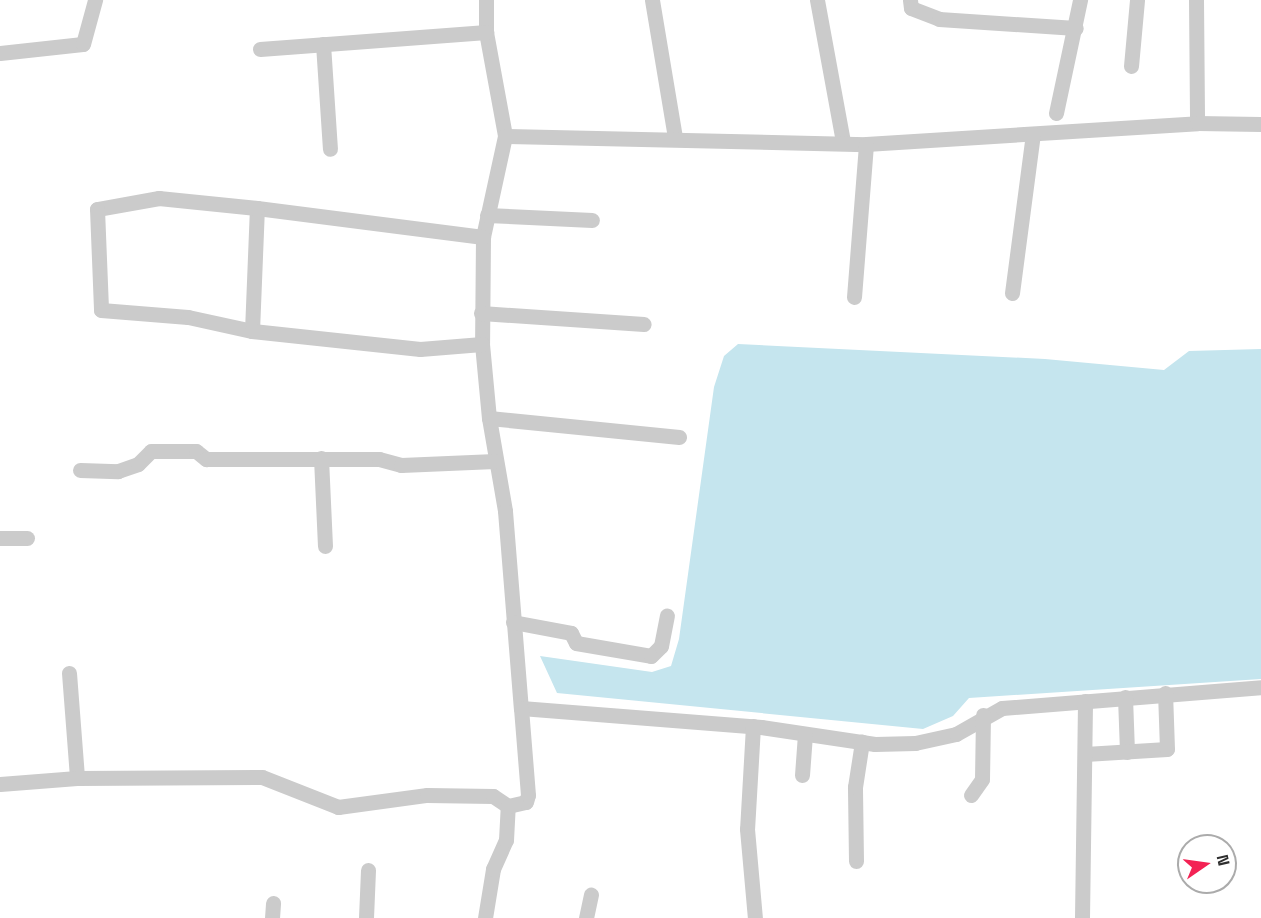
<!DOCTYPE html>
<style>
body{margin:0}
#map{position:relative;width:1261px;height:918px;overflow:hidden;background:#fff;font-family:"Space Grotesk",sans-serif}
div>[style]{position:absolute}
.water>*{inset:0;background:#c5e5ee}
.minor>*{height:15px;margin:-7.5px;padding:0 7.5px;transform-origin:7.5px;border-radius:7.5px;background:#cbcbcb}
span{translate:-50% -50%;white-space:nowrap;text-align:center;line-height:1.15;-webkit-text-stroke:6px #fff;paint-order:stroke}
.north{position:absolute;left:1177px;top:834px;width:60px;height:60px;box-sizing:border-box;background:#fff;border:2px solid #ababab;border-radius:50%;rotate:77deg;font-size:16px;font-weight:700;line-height:24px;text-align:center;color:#2e2e2e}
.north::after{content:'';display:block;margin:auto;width:21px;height:27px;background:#f32254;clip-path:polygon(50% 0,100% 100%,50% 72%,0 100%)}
</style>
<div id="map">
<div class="water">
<i style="clip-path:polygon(738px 344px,1045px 359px,1164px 370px,1189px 351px,1261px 349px,1261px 679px,969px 698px,953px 716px,923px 729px,557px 693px,540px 656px,652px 672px,671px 666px,679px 639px,714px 387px,724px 356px)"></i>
</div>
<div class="minor">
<i style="left:486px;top:0;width:32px;rotate:90deg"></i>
<i style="left:486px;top:32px;width:106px;rotate:79.6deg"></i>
<i style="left:505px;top:136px;width:103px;rotate:102.3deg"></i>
<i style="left:483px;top:237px;width:107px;rotate:90.5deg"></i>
<i style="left:482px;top:344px;width:74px;rotate:84.6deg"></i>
<i style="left:489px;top:418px;width:94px;rotate:80.2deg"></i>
<i style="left:505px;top:511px;width:198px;rotate:85.4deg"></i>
<i style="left:521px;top:708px;width:241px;rotate:4.5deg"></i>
<i style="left:761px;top:727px;width:115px;rotate:8.5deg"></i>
<i style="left:875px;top:744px;width:40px;rotate:-1.4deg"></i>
<i style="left:915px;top:743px;width:42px;rotate:-12.4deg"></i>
<i style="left:956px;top:734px;width:53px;rotate:-29.5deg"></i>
<i style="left:1002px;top:708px;width:260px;rotate:-4.6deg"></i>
<i style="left:652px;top:0;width:140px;rotate:80.5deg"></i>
<i style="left:817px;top:0;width:144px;rotate:79.6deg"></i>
<i style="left:910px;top:0;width:8px;rotate:83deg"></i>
<i style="left:911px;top:8px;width:30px;rotate:21deg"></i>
<i style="left:939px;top:19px;width:137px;rotate:3.8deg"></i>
<i style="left:1196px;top:0;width:123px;rotate:89.5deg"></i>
<i style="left:323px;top:44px;width:105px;rotate:86.2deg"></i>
<i style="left:260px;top:49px;width:227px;rotate:-4.3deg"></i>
<i style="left:0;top:53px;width:83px;rotate:-6.2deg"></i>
<i style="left:83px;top:44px;width:46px;rotate:-74.7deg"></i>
<i style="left:1131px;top:66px;width:66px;rotate:-84.8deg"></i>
<i style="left:1056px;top:113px;width:116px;rotate:-78deg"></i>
<i style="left:505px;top:136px;width:361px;rotate:1.3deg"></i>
<i style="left:866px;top:144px;width:332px;rotate:-3.6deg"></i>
<i style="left:1197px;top:123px;width:64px;rotate:0.9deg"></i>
<i style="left:257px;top:208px;width:228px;rotate:7.3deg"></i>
<i style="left:487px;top:215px;width:105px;rotate:2.7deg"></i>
<i style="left:1012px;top:293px;width:160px;rotate:-82.5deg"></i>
<i style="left:854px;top:297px;width:153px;rotate:-85.5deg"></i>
<i style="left:481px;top:313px;width:163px;rotate:3.9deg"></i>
<i style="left:252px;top:331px;width:123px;rotate:-87.7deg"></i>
<i style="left:257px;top:208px;width:99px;rotate:-174.2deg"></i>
<i style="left:159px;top:198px;width:63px;rotate:169.9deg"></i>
<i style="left:97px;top:209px;width:101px;rotate:87.7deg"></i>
<i style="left:101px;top:310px;width:87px;rotate:4.6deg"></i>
<i style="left:188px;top:317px;width:66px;rotate:12.3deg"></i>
<i style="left:252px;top:331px;width:169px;rotate:6.1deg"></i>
<i style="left:420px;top:349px;width:62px;rotate:-4.6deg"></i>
<i style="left:489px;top:418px;width:191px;rotate:5.7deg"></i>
<i style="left:321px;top:458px;width:88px;rotate:87.4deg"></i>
<i style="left:80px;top:470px;width:38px;rotate:2deg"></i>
<i style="left:118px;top:471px;width:21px;rotate:-19deg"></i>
<i style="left:138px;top:464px;width:18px;rotate:-45deg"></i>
<i style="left:151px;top:451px;width:45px"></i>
<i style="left:196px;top:451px;width:13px;rotate:39deg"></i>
<i style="left:206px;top:459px;width:173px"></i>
<i style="left:379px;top:459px;width:23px;rotate:15deg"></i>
<i style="left:401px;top:465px;width:94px;rotate:-2.4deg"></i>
<i style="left:0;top:538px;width:27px"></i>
<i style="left:513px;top:622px;width:59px;rotate:10.7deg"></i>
<i style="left:571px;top:633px;width:11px;rotate:63deg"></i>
<i style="left:576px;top:643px;width:76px;rotate:9.8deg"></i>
<i style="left:651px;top:656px;width:14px;rotate:-45deg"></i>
<i style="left:661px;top:646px;width:31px;rotate:-79deg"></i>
<i style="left:69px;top:673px;width:105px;rotate:85.6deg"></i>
<i style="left:1125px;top:697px;width:55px;rotate:87.9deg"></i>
<i style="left:753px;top:726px;width:103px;rotate:93.3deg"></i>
<i style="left:747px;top:829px;width:89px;rotate:84.9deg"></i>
<i style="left:1085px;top:754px;width:82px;rotate:-3.5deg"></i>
<i style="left:1167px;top:749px;width:56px;rotate:-92deg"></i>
<i style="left:802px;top:775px;width:41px;rotate:-85.8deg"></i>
<i style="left:0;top:784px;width:77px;rotate:-4.5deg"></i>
<i style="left:77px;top:778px;width:185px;rotate:-0.3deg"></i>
<i style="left:262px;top:777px;width:82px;rotate:21.5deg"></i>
<i style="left:338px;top:807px;width:90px;rotate:-7.7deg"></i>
<i style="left:427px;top:795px;width:66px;rotate:0.9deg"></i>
<i style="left:493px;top:796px;width:18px;rotate:34deg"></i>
<i style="left:971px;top:795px;width:19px;rotate:-55deg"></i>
<i style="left:982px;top:779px;width:64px;rotate:-89.1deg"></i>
<i style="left:856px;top:861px;width:74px;rotate:-90.8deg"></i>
<i style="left:855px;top:787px;width:46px;rotate:-81.2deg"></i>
<i style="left:272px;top:918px;width:15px;rotate:-86deg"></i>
<i style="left:366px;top:918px;width:48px;rotate:-87.6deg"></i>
<i style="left:485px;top:918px;width:50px;rotate:-80.7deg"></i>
<i style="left:493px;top:869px;width:32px;rotate:-66deg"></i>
<i style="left:506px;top:840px;width:34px;rotate:-87deg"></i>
<i style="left:508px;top:806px;width:18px;rotate:-13deg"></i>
<i style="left:526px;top:802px;width:7px;rotate:-74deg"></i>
<i style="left:528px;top:795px;width:87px;rotate:-94.6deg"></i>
<i style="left:586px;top:918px;width:24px;rotate:-78deg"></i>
<i style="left:1082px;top:918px;width:217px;rotate:-89.2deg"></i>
</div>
<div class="north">N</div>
</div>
